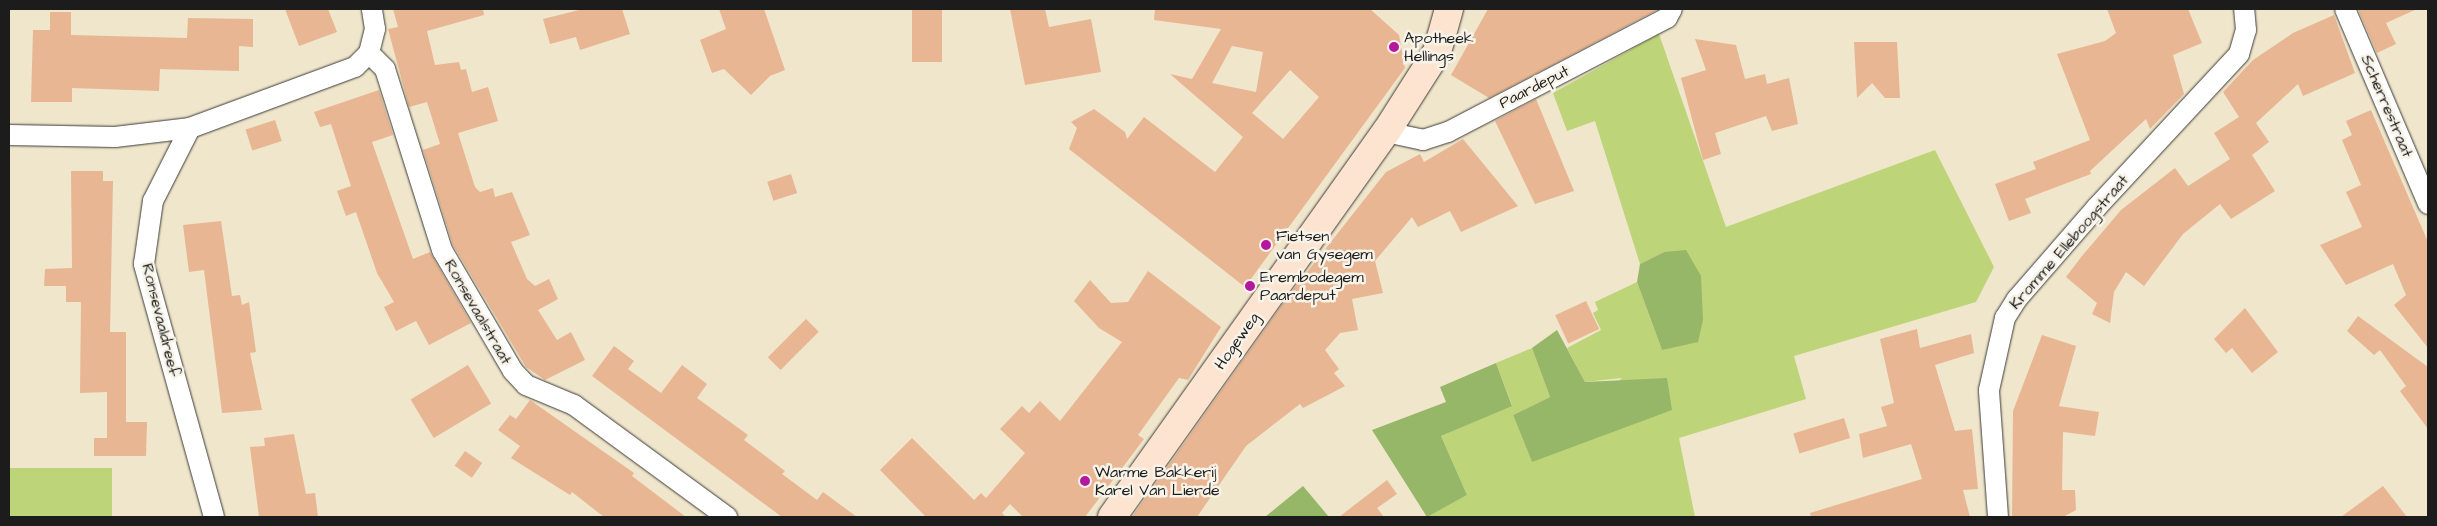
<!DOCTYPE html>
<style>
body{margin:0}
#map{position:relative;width:2437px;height:526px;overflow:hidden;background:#efe6cc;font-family:"Architects Daughter",sans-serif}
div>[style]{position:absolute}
.green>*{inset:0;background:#bed478;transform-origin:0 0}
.forest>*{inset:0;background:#96b668}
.building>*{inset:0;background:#e8b693;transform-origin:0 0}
.roads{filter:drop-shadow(0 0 1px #3c3a36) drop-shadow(0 0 1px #3c3a36)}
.street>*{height:20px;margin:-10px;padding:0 10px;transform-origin:10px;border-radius:10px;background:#fff}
.secondary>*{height:28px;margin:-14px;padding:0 14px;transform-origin:14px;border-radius:14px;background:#fde4d1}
.dots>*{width:14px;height:14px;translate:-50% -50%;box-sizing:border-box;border:2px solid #f7f3e8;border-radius:50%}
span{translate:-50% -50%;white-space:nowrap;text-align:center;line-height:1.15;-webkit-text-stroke:5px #f7f3e8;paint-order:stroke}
.poi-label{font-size:16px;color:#1c1c1c}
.left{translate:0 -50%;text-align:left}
.street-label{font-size:16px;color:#1c1c1c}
.frame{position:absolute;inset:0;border:10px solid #1c1c1c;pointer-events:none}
</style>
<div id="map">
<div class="green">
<i style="clip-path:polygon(1659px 34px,1726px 227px,1935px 150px,1994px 267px,1976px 302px,1794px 356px,1806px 399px,1679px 438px,1695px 517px,1426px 517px,1467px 495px,1441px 436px,1512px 405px,1496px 363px,1532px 348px,1550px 397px,1513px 415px,1532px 462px,1622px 378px,1585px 382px,1567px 348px,1601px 330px,1593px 313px,1598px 310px,1595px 302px,1637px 282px,1662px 350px,1664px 252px,1640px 264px,1595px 121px,1567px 131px,1553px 93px)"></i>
<i style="left:9px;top:468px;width:103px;height:49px"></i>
</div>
<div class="forest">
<i style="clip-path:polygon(1686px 250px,1701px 276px,1703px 320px,1698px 342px,1662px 350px,1637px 282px,1640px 264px,1664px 252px)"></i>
<i style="clip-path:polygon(1557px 330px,1585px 382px,1667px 378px,1672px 410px,1532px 462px,1513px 415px,1550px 397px,1532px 348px)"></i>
<i style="clip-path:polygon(1496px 363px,1512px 406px,1441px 436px,1467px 495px,1427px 517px,1372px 430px,1446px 402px,1440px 387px)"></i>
<i style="clip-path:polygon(1303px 486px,1329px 517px,1265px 517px)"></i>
</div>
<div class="building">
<i style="clip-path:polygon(285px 9px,328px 9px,337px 32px,299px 46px)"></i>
<i style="clip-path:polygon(393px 9px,483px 9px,484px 15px,427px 31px,435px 65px,459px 62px,461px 70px,466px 69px,472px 92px,488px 87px,498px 121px,458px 133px,475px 187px,480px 192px,493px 188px,495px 197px,512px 192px,530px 235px,511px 242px,527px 279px,535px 286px,549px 279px,558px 299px,538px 310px,557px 340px,571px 332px,585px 360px,545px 380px,526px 367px,453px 245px,423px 150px,440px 144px,427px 102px,409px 107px,388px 29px,398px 27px)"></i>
<i style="clip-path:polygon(583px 9px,622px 9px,630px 34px,580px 50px,576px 37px,550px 44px,543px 19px)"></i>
<i style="clip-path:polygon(719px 9px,764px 9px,785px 70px,770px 76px,751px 95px,724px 69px,712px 73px,700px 40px,726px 29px)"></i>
<i style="left:912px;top:9px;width:30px;height:53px"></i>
<i style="clip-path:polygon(1010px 9px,1045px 9px,1049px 27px,1091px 19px,1101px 72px,1025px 85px)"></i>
<i style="clip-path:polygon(evenodd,1155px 9px,1370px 9px,1399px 35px,1405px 68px,1245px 287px,1069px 149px,1077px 128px,1071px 122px,1094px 109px,1125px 132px,1127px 139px,1144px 117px,1215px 172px,1243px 137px,1170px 74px,1192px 79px,1221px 29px,1154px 20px,1155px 9px,1232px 46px,1263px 52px,1256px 92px,1212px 83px,1232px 46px,1155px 9px,1290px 70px,1319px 97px,1283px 139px,1252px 113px,1290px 70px)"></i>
<i style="clip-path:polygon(1488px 9px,1659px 9px,1489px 98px,1451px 75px)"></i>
<i style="clip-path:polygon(2107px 9px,2188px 9px,2202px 43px,2173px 55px,2184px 94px,2150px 129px,2146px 119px,2090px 171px,2091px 174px,2025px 199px,2031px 213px,2009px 221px,1995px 184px,2036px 169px,2033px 162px,2090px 140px,2057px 54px,2105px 41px,2116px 33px)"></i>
<i style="clip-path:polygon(2358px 9px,2417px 9px,2386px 23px,2396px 44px,2377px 53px)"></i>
<i style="clip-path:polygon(50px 12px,71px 12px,71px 35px,187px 38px,188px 18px,253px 19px,253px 47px,239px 46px,239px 71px,160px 69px,159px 91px,72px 88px,72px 102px,31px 102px,33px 30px,50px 30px)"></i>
<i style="clip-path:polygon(2334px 15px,2355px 73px,2303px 96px,2298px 84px,2256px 123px,2269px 142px,2252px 155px,2275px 191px,2231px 219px,2220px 204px,2183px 234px,2144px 286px,2126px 272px,2114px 292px,2110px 323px,2092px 314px,2097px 303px,2066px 277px,2082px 256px,2121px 210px,2175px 168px,2188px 186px,2230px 159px,2214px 133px,2239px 117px,2223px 92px,2253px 60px,2293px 33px)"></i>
<i style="clip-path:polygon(1695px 39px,1736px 45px,1745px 79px,1765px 74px,1767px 84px,1789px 78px,1798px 124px,1772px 131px,1766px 116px,1715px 133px,1721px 154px,1703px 160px,1681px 78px,1706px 70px)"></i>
<i style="clip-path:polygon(1854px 42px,1897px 42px,1900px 98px,1885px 98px,1872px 83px,1857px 98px)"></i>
<i style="clip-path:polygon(379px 90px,393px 135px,372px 142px,413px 259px,430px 252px,471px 323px,429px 345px,416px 321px,396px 331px,384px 307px,394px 302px,377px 273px,356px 212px,346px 216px,337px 191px,351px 186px,331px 124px,320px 127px,314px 112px)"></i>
<i style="clip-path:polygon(1536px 99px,1574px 191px,1535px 204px,1495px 121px)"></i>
<i style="clip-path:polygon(2371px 110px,2428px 242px,2428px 348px,2394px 305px,2406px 295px,2393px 264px,2346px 285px,2320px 245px,2362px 227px,2346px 192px,2361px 185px,2342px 140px,2352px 135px,2346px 121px)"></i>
<i style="left:275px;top:120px;width:22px;height:31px;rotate:72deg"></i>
<i style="clip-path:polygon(1463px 139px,1518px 206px,1461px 232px,1450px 211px,1418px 227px,1412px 217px,1375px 261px,1383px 293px,1352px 299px,1358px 330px,1340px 333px,1325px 350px,1339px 369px,1334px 373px,1345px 386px,1303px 408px,1300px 404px,1246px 446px,1197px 517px,1132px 517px,1289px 295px,1386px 172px,1420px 154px,1424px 162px)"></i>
<i style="clip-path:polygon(71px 171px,103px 171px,103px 181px,113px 181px,110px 332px,126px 332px,126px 422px,147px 422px,146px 456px,94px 456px,94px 438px,107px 438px,107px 392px,80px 393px,81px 302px,66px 302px,66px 286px,44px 286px,45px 269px,72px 268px)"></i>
<i style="left:791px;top:174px;width:20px;height:25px;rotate:72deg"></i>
<i style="clip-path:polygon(221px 221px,232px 296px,240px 295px,242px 305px,249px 302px,256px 352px,250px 353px,262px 410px,222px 413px,204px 270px,189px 272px,183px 225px)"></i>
<i style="clip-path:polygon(1148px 271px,1221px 327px,1188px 380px,1179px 378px,1138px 435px,1144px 439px,1085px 517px,1023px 517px,1010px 504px,1002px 513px,1006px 517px,926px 517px,880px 470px,912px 438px,974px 500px,981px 493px,986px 498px,1025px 453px,1000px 429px,1022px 406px,1029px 413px,1040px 401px,1060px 421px,1122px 342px,1099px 328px,1074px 301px,1090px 280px,1111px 303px,1128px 302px)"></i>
<i style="left:1586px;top:301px;width:31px;height:34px;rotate:65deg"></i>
<i style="clip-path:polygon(2245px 308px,2278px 352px,2252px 373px,2232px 348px,2226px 353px,2214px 339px)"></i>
<i style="clip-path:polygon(2358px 316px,2428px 367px,2428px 429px,2400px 391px,2406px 386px,2380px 350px,2374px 355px,2347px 331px)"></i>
<i style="left:806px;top:319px;width:18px;height:54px;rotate:45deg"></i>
<i style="clip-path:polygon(1917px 329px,1920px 348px,1971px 334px,1974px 353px,1935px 365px,1955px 431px,1972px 429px,1978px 489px,1963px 490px,1970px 517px,1811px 517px,1810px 513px,1922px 479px,1911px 444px,1863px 458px,1859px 434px,1887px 426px,1881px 407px,1894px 403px,1880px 339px)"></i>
<i style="clip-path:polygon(2042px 335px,2076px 346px,2059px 406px,2099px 412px,2095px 436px,2063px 432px,2062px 490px,2075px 490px,2076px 510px,2063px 517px,2012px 517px,2013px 411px)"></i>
<i style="clip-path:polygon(614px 346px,634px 361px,628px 369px,661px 393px,682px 365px,707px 384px,697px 398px,748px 435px,744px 440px,785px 471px,782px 474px,817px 500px,823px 492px,857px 517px,782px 517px,592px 376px)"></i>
<i style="left:468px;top:365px;width:45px;height:67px;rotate:59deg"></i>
<i style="clip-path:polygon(530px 400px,634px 473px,632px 476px,686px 517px,604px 517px,572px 492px,570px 495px,511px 458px,520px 446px,498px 430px,510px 415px,516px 419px)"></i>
<i style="left:1844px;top:418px;width:21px;height:53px;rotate:73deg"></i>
<i style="clip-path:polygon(294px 434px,306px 494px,315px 493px,318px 517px,259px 517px,250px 447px,265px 446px,264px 438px)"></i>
<i style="left:465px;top:451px;width:21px;height:18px;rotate:35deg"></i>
<i style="clip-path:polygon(1387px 480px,1397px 494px,1377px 508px,1384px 517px,1339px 517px)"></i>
<i style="clip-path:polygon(2383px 486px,2407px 517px,2341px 517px)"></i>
</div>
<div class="roads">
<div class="street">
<i style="left:2345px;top:9px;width:212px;rotate:66.9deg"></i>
<i style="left:369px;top:53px;width:23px;rotate:45deg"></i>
<i style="left:385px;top:69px;width:190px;rotate:72.5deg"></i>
<i style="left:442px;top:250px;width:140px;rotate:59.6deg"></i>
<i style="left:513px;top:371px;width:19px;rotate:47deg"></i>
<i style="left:526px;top:385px;width:52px;rotate:22.6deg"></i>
<i style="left:574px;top:405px;width:190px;rotate:36.2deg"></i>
<i style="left:369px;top:53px;width:25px;rotate:-76deg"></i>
<i style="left:375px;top:29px;width:20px;rotate:-99deg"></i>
<i style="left:1386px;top:132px;width:38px;rotate:12deg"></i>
<i style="left:1423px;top:140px;width:26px;rotate:-18deg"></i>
<i style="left:1448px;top:132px;width:247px;rotate:-27.5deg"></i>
<i style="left:1667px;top:18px;width:10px;rotate:-61deg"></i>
<i style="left:9px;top:135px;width:106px;rotate:1.1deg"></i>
<i style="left:115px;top:137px;width:76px;rotate:-6.8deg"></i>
<i style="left:214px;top:517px;width:263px;rotate:-105.5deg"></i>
<i style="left:144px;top:264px;width:64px;rotate:-81.9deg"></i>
<i style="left:153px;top:201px;width:82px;rotate:-63.1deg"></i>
<i style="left:190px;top:128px;width:176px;rotate:-20.3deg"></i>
<i style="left:355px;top:67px;width:20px;rotate:-45deg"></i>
<i style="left:1998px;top:517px;width:127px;rotate:-94.1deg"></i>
<i style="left:1989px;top:390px;width:74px;rotate:-77.5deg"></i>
<i style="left:2005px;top:318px;width:22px;rotate:-58deg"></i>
<i style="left:2017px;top:299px;width:121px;rotate:-49deg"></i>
<i style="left:2096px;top:208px;width:210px;rotate:-47.1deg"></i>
<i style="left:2239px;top:54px;width:25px;rotate:-74deg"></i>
<i style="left:2246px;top:30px;width:21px;rotate:-95deg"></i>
</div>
<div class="secondary">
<i style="left:1112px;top:517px;width:473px;rotate:-54.6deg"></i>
<i style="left:1386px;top:132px;width:95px;rotate:-57.5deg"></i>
<i style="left:1437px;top:52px;width:45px;rotate:-74.4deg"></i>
</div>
</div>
<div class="dots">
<i style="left:1394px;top:47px;background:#b5179e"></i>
<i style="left:1266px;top:245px;background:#b5179e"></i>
<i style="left:1250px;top:286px;background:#b5179e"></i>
<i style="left:1085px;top:481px;background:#b5179e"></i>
</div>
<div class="poi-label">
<span class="left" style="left:1404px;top:47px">Apotheek<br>Hellings</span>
<span class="left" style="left:1276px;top:245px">Fietsen<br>van Gysegem</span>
<span class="left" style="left:1260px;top:286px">Erembodegem<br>Paardeput</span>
<span class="left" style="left:1095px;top:481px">Warme Bakkerij<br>Karel Van Lierde</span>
</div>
<div class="street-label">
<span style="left:1534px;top:87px;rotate:-27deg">Paardeput</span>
<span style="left:2387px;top:106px;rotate:67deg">Scherrestraat</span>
<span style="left:2069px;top:242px;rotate:-49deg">Kromme Elleboogstraat</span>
<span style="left:478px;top:312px;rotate:60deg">Ronsevaalstraat</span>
<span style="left:161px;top:320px;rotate:76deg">Ronsevaaldreef</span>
<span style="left:1237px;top:341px;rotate:-55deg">Hogeweg</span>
</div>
<div class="frame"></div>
</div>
